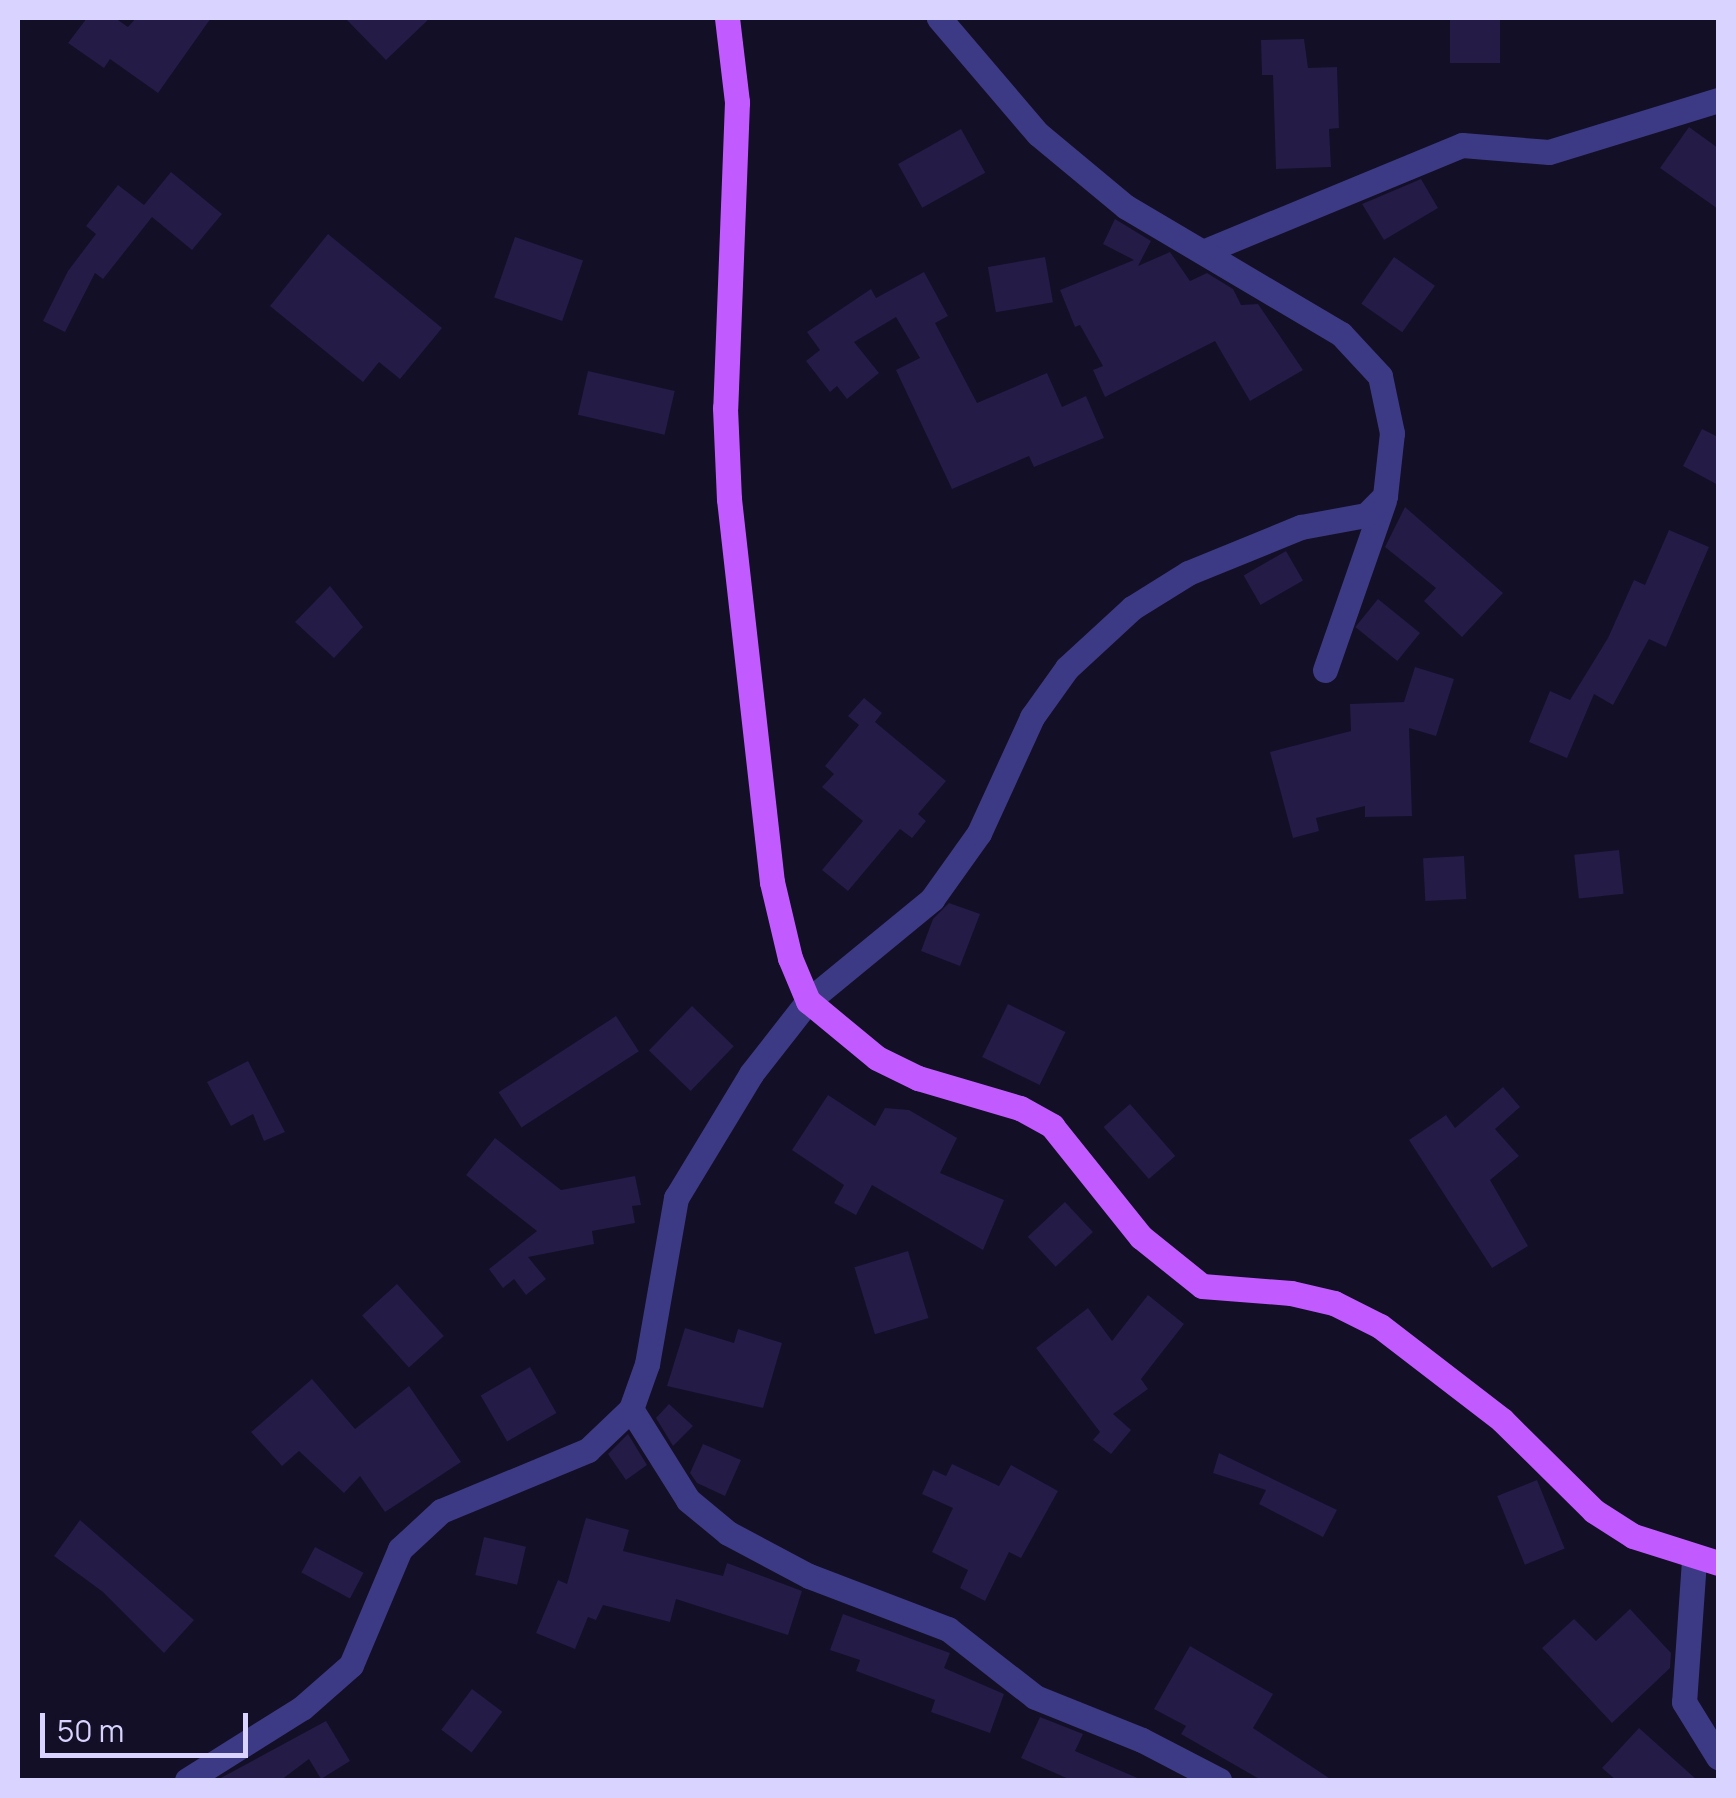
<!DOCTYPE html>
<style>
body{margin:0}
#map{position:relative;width:1736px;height:1798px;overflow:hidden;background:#130f26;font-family:Manrope,sans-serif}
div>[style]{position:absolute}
.building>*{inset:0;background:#241b47;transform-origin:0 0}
.minor>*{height:25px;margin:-12.5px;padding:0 12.5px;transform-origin:12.5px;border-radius:12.5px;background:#3d3a85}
.major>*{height:25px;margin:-12.5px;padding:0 12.5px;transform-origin:12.5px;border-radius:12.5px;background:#c25bff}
span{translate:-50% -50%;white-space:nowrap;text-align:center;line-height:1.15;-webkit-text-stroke:10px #130f26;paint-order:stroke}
.frame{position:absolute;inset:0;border:20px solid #d9d4ff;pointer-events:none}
.scale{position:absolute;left:40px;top:1713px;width:208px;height:45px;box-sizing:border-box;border:5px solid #d9d4ff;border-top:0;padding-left:12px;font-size:30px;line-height:35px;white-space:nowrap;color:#d9d4ff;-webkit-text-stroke:8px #130f26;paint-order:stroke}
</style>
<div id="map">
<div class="building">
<i style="clip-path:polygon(87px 18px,115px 18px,128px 27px,136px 18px,211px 18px,158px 93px,110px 59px,104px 68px,68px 43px)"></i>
<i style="clip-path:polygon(345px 18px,430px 18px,386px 60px)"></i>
<i style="left:1450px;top:18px;width:50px;height:45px"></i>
<i style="clip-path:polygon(1304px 39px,1308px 68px,1337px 67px,1339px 128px,1329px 129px,1331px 167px,1276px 169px,1273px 75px,1262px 75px,1261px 40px)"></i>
<i style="clip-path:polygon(1689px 127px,1718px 148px,1718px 209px,1660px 168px)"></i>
<i style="left:961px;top:129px;width:50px;height:72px;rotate:61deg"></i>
<i style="clip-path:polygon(171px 172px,222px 214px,192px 250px,152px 217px,103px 279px,95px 273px,65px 332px,43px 321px,68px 271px,96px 234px,86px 226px,118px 185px,144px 205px)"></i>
<i style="clip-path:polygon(1421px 179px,1438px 208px,1384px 240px,1362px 204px)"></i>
<i style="clip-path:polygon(1115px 219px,1151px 241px,1138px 266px,1170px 252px,1190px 281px,1207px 273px,1233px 289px,1241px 305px,1258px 304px,1303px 370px,1250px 401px,1215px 341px,1105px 397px,1093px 370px,1103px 366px,1080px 325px,1075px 327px,1060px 290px,1134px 260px,1103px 244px)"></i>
<i style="clip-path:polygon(328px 234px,442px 328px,400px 379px,379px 362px,363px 382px,270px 306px)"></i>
<i style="left:515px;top:237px;width:72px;height:64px;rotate:19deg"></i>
<i style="left:1045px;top:257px;width:46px;height:58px;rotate:80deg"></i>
<i style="left:1394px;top:257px;width:50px;height:57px;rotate:35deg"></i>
<i style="clip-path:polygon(924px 272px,948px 316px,935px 323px,977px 403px,1047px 373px,1062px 407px,1086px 396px,1104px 438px,1034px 467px,1029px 456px,952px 489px,896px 370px,920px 358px,896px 317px,854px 342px,879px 373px,847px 399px,837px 386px,830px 392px,806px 361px,820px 350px,807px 332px,871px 289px,876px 298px)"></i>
<i style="left:588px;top:371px;width:89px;height:45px;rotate:13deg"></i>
<i style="clip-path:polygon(1702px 429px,1718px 437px,1718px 485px,1683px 466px)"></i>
<i style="clip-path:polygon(1405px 507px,1503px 593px,1462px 637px,1424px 601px,1436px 588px,1385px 547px)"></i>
<i style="clip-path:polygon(1669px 530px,1709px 547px,1666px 647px,1649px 639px,1613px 705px,1594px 694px,1567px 758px,1529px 742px,1550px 691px,1570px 700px,1608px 638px,1634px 580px,1645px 585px)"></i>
<i style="left:1286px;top:551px;width:34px;height:49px;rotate:60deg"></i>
<i style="clip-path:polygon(330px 586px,363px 627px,334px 658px,295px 622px)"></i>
<i style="left:1378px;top:599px;width:54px;height:36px;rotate:39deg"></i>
<i style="clip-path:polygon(1415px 667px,1454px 679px,1436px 736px,1409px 728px,1412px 816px,1365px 817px,1365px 806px,1316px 818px,1319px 831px,1293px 838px,1270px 752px,1351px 731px,1350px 704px,1404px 702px)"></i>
<i style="clip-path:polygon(864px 698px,882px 713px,875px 722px,946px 781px,918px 814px,926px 821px,912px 838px,900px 829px,848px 891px,822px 870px,863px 821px,822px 787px,834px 774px,825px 766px,859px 725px,848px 716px)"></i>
<i style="left:1619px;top:850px;width:44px;height:45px;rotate:84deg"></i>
<i style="left:1464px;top:856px;width:43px;height:41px;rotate:87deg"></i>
<i style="clip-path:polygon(949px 903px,980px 914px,960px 966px,921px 951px,933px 919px)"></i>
<i style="left:1008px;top:1004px;width:64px;height:59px;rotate:26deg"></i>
<i style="left:692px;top:1006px;width:58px;height:62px;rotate:44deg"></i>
<i style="left:616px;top:1016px;width:42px;height:140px;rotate:57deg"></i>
<i style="clip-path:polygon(248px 1061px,285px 1132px,264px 1141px,253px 1114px,231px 1126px,207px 1082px)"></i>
<i style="clip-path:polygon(1503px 1087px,1520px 1107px,1495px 1129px,1519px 1156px,1490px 1180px,1528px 1246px,1492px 1268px,1409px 1140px,1446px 1115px,1455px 1128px)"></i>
<i style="clip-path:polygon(828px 1095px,875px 1126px,885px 1108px,909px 1110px,957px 1138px,940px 1173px,1004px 1200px,983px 1250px,872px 1185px,856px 1215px,834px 1203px,844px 1185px,792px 1150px)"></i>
<i style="left:1130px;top:1104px;width:69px;height:35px;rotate:49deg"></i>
<i style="clip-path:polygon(495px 1138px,561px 1190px,635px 1176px,641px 1205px,632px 1206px,635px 1223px,592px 1231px,594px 1244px,528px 1257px,546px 1279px,526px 1295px,514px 1279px,503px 1288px,489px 1269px,537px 1231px,466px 1175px)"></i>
<i style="left:1065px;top:1202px;width:41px;height:51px;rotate:47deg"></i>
<i style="left:908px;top:1251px;width:70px;height:56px;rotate:73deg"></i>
<i style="left:397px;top:1284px;width:70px;height:47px;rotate:48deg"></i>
<i style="clip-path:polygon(1148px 1295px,1184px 1324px,1141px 1379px,1148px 1389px,1113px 1414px,1131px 1430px,1111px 1454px,1093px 1440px,1100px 1432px,1036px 1348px,1088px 1308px,1112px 1341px)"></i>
<i style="clip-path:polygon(685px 1328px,734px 1343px,738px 1329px,782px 1343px,763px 1408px,667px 1386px)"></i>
<i style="left:530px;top:1367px;width:53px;height:57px;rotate:60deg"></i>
<i style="clip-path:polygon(312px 1379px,355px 1429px,409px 1386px,461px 1462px,385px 1512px,360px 1476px,344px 1493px,299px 1451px,282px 1466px,251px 1432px)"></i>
<i style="clip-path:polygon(669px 1404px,693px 1426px,673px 1446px,656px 1418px)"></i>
<i style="clip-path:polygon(628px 1434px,647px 1465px,626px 1480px,608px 1454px)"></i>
<i style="clip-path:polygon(703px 1444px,741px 1460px,725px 1496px,697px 1483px,690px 1473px)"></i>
<i style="clip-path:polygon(1219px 1453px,1337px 1510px,1323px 1537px,1259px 1504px,1266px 1490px,1213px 1473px)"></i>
<i style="clip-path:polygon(952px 1464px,999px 1486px,1011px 1465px,1058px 1491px,1021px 1558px,1009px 1552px,985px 1601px,960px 1588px,968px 1570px,932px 1552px,953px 1508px,922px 1494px,933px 1470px,946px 1476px)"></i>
<i style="left:1537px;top:1480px;width:74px;height:43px;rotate:68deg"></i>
<i style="clip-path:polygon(586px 1518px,629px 1530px,623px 1551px,723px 1576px,727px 1563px,802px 1591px,788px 1635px,676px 1599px,670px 1622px,603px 1605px,596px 1620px,588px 1617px,575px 1649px,536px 1633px,558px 1580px,567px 1584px)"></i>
<i style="clip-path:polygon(80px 1520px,194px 1620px,164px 1653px,103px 1592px,54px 1556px)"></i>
<i style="left:484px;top:1537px;width:43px;height:39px;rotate:13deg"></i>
<i style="left:315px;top:1547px;width:55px;height:29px;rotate:28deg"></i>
<i style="clip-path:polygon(1630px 1609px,1671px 1653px,1670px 1668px,1612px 1723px,1542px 1648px,1574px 1619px,1596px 1641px)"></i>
<i style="clip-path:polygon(843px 1614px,950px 1653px,944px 1668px,1004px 1694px,990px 1733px,931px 1712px,935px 1700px,856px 1671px,860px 1660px,830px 1650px)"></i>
<i style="clip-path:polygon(1190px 1646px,1273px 1694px,1253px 1728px,1332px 1780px,1261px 1780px,1181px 1734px,1186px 1726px,1154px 1709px)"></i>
<i style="left:472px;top:1689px;width:38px;height:51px;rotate:37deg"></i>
<i style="clip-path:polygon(1040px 1717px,1083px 1734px,1075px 1751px,1142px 1780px,1071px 1780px,1021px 1758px)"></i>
<i style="clip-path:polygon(326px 1721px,350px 1761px,321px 1779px,309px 1759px,281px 1780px,217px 1780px)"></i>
<i style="clip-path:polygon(1639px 1728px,1697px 1780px,1616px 1780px,1602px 1768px)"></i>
</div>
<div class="minor">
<i style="left:1205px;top:251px;width:278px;rotate:-22.4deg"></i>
<i style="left:1462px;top:145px;width:87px;rotate:4.6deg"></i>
<i style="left:1549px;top:152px;width:177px;rotate:-17.1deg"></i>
<i style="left:1325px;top:670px;width:179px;rotate:-70.8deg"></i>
<i style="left:631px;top:1409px;width:107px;rotate:57.9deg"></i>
<i style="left:688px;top:1500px;width:52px;rotate:39.5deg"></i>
<i style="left:728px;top:1533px;width:92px;rotate:28deg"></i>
<i style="left:809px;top:1576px;width:149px;rotate:20.9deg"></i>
<i style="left:948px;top:1629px;width:110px;rotate:38deg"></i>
<i style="left:1035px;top:1697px;width:115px;rotate:21.9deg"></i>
<i style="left:1142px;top:1740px;width:87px;rotate:27.5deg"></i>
<i style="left:1694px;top:1560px;width:142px;rotate:94deg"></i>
<i style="left:1684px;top:1702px;width:65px;rotate:58.3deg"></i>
<i style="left:187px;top:1780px;width:136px;rotate:-32.1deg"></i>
<i style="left:302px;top:1708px;width:65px;rotate:-41.3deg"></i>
<i style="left:351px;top:1665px;width:126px;rotate:-67.1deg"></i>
<i style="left:400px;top:1549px;width:56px;rotate:-42.8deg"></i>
<i style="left:441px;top:1511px;width:159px;rotate:-22.5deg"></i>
<i style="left:588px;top:1450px;width:59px;rotate:-43.6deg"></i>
<i style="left:631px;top:1409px;width:48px;rotate:-70.4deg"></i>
<i style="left:647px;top:1364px;width:169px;rotate:-80.1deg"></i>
<i style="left:676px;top:1198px;width:145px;rotate:-58.8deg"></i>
<i style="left:751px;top:1074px;width:93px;rotate:-52deg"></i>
<i style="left:808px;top:1001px;width:161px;rotate:-39.4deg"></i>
<i style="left:932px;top:899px;width:81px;rotate:-54.5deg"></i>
<i style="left:979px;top:833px;width:128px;rotate:-65.4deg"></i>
<i style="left:1032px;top:717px;width:60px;rotate:-54.5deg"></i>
<i style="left:1067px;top:668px;width:88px;rotate:-42.7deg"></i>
<i style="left:1132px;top:608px;width:66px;rotate:-32deg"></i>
<i style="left:1188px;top:573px;width:122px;rotate:-22.2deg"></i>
<i style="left:1301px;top:527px;width:66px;rotate:-10.5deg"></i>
<i style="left:1366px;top:515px;width:27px;rotate:-45deg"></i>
<i style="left:1385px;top:496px;width:63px;rotate:-83.7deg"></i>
<i style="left:1392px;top:433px;width:58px;rotate:-101.9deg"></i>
<i style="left:1380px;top:376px;width:57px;rotate:-132.9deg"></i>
<i style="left:1341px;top:334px;width:250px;rotate:-149.4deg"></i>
<i style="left:1126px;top:207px;width:114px;rotate:-140.3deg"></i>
<i style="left:1038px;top:134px;width:153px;rotate:-130.5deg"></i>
</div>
<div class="major">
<i style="left:727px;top:18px;width:85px;rotate:83.2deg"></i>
<i style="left:737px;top:102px;width:306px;rotate:92.2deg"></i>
<i style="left:725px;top:408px;width:91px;rotate:87.5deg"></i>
<i style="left:729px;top:499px;width:385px;rotate:83.6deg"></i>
<i style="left:772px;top:882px;width:78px;rotate:76.7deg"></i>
<i style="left:790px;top:958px;width:47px;rotate:67.3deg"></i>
<i style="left:808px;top:1001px;width:89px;rotate:39.6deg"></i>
<i style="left:877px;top:1058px;width:46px;rotate:26deg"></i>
<i style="left:918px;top:1078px;width:106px;rotate:16.4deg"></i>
<i style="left:1020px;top:1108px;width:37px;rotate:29deg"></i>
<i style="left:1052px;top:1126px;width:142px;rotate:51.3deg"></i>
<i style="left:1141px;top:1237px;width:78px;rotate:38.8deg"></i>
<i style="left:1202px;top:1286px;width:89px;rotate:4.5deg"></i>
<i style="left:1291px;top:1293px;width:44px;rotate:13.1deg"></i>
<i style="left:1334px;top:1303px;width:51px;rotate:26.6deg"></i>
<i style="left:1380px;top:1326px;width:154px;rotate:37.6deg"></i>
<i style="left:1502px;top:1420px;width:129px;rotate:44.7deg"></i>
<i style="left:1594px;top:1511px;width:46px;rotate:32.7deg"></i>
<i style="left:1633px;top:1536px;width:89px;rotate:17.6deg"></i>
</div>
<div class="frame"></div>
<div class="scale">50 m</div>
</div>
